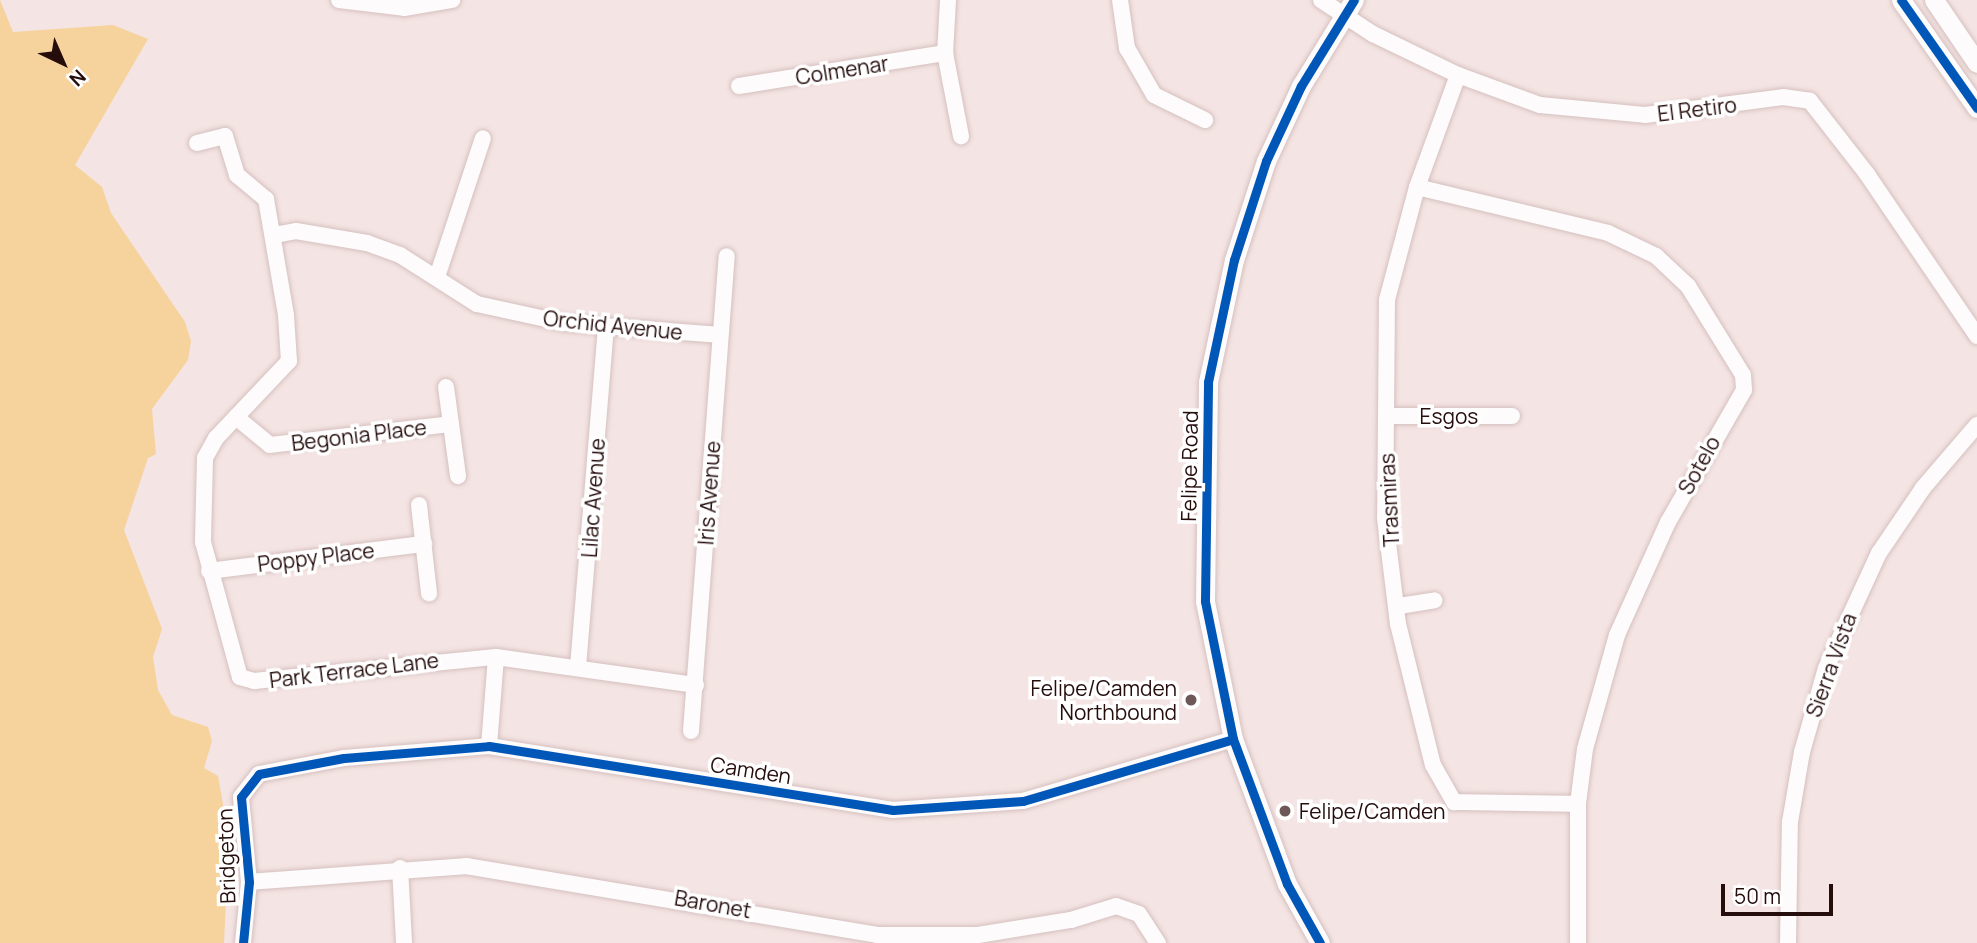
<!DOCTYPE html>
<style>
body{margin:0}
#map{position:relative;width:1977px;height:943px;overflow:hidden;background:#f4e4e3;font-family:Manrope,sans-serif}
div>[style]{position:absolute}
.green>*{inset:0;background:#f6d39d}
.roads{filter:drop-shadow(0 0 2px #d5c0bf) drop-shadow(0 0 2px #d5c0bf)}
.minor>*{height:16px;margin:-8px;padding:0 8px;transform-origin:8px;border-radius:8px;background:#fdfbfb}
.major>*{height:19px;margin:-9.5px;padding:0 9.5px;transform-origin:9.5px;border-radius:9.5px;background:#fdfbfb}
.cycleway>*{height:9px;margin:-4.5px;padding:0 4.5px;transform-origin:4.5px;border-radius:4.5px;background:#0057b8}
.dots>*{width:19px;height:19px;translate:-50% -50%;box-sizing:border-box;border:4px solid #fff;border-radius:50%}
span{translate:-50% -50%;white-space:nowrap;text-align:center;line-height:1.15;-webkit-text-stroke:7px #fff;paint-order:stroke}
.street-label{font-size:21px;color:#250d0c}
.poi-label{font-size:21px;color:#250d0c}
.right{translate:-100% -50%;text-align:right}
.left{translate:0 -50%;text-align:left}
.north{position:absolute;left:28px;top:28px;width:70px;height:70px;-webkit-text-stroke:5px #fff;paint-order:stroke;rotate:136deg;font-size:19px;font-weight:700;line-height:28px;text-align:center;color:#250d0c}
.north::after{content:'';display:block;margin:auto;width:24px;height:32px;background:#250d0c;clip-path:polygon(50% 0,100% 100%,50% 72%,0 100%)}
.scale{position:absolute;left:1721px;top:884px;width:112px;height:32px;box-sizing:border-box;border:4px solid #250d0c;border-top:0;padding-left:9px;font-size:21px;line-height:24px;white-space:nowrap;color:#250d0c;-webkit-text-stroke:5px #fff;paint-order:stroke}
</style>
<div id="map">
<div class="green">
<i style="clip-path:polygon(0 0,13px 32px,113px 25px,148px 39px,75px 165px,102px 187px,111px 213px,185px 322px,191px 341px,188px 360px,152px 409px,156px 454px,148px 458px,124px 530px,162px 629px,153px 657px,158px 690px,172px 715px,208px 727px,212px 741px,204px 768px,218px 776px,229px 838px,224px 943px,0 943px)"></i>
</div>
<div class="roads">
<div class="minor">
<i style="left:339px;top:0;width:65px;rotate:7deg"></i>
<i style="left:404px;top:8px;width:49px;rotate:-9.5deg"></i>
<i style="left:948px;top:0;width:53px;rotate:93.2deg"></i>
<i style="left:945px;top:53px;width:85px;rotate:79.1deg"></i>
<i style="left:1120px;top:0;width:49px;rotate:81.7deg"></i>
<i style="left:1127px;top:48px;width:54px;rotate:60.1deg"></i>
<i style="left:1154px;top:95px;width:57px;rotate:26.1deg"></i>
<i style="left:1321px;top:0;width:62px;rotate:33.2deg"></i>
<i style="left:1373px;top:34px;width:94px;rotate:25.8deg"></i>
<i style="left:1458px;top:75px;width:87px;rotate:20.1deg"></i>
<i style="left:1540px;top:105px;width:105px;rotate:5.4deg"></i>
<i style="left:1645px;top:115px;width:139px;rotate:-7.4deg"></i>
<i style="left:1783px;top:97px;width:27px;rotate:8deg"></i>
<i style="left:1810px;top:101px;width:93px;rotate:52deg"></i>
<i style="left:1867px;top:174px;width:196px;rotate:55.8deg"></i>
<i style="left:1458px;top:75px;width:119px;rotate:110.1deg"></i>
<i style="left:1417px;top:187px;width:117px;rotate:104.9deg"></i>
<i style="left:1387px;top:300px;width:218px;rotate:90.5deg"></i>
<i style="left:1385px;top:518px;width:107px;rotate:83deg"></i>
<i style="left:1398px;top:624px;width:145px;rotate:76.1deg"></i>
<i style="left:1433px;top:765px;width:43px;rotate:60.4deg"></i>
<i style="left:1454px;top:802px;width:124px;rotate:0.9deg"></i>
<i style="left:739px;top:86px;width:209px;rotate:-9.1deg"></i>
<i style="left:197px;top:143px;width:29px;rotate:-14deg"></i>
<i style="left:225px;top:136px;width:41px;rotate:72.9deg"></i>
<i style="left:237px;top:175px;width:38px;rotate:40deg"></i>
<i style="left:266px;top:199px;width:118px;rotate:80.2deg"></i>
<i style="left:286px;top:315px;width:46px;rotate:86.3deg"></i>
<i style="left:289px;top:361px;width:106px;rotate:133.5deg"></i>
<i style="left:216px;top:438px;width:23px;rotate:119deg"></i>
<i style="left:205px;top:458px;width:84px;rotate:91.4deg"></i>
<i style="left:203px;top:542px;width:140px;rotate:74.7deg"></i>
<i style="left:240px;top:677px;width:15px;rotate:16deg"></i>
<i style="left:254px;top:681px;width:243px;rotate:-5.7deg"></i>
<i style="left:496px;top:657px;width:202px;rotate:8deg"></i>
<i style="left:1417px;top:187px;width:196px;rotate:13.5deg"></i>
<i style="left:1608px;top:233px;width:53px;rotate:25.6deg"></i>
<i style="left:1656px;top:256px;width:44px;rotate:43.2deg"></i>
<i style="left:1688px;top:286px;width:105px;rotate:58.3deg"></i>
<i style="left:1743px;top:375px;width:15px;rotate:86deg"></i>
<i style="left:1744px;top:390px;width:152px;rotate:119.9deg"></i>
<i style="left:1668px;top:522px;width:124px;rotate:114.3deg"></i>
<i style="left:1617px;top:635px;width:118px;rotate:105.7deg"></i>
<i style="left:1585px;top:749px;width:55px;rotate:97.3deg"></i>
<i style="left:1578px;top:804px;width:139px;rotate:90deg"></i>
<i style="left:274px;top:235px;width:22px;rotate:-10deg"></i>
<i style="left:296px;top:231px;width:72px;rotate:9.6deg"></i>
<i style="left:367px;top:243px;width:35px;rotate:20deg"></i>
<i style="left:400px;top:255px;width:91px;rotate:32.5deg"></i>
<i style="left:477px;top:304px;width:89px;rotate:12.3deg"></i>
<i style="left:564px;top:323px;width:156px;rotate:4.4deg"></i>
<i style="left:437px;top:277px;width:146px;rotate:-71.7deg"></i>
<i style="left:446px;top:387px;width:90px;rotate:82.3deg"></i>
<i style="left:1386px;top:416px;width:126px"></i>
<i style="left:236px;top:417px;width:44px;rotate:39.5deg"></i>
<i style="left:270px;top:445px;width:182px;rotate:-6.6deg"></i>
<i style="left:419px;top:505px;width:89px;rotate:83.5deg"></i>
<i style="left:209px;top:571px;width:217px;rotate:-7.2deg"></i>
<i style="left:1399px;top:606px;width:36px;rotate:-9deg"></i>
<i style="left:578px;top:667px;width:340px;rotate:-85.3deg"></i>
<i style="left:691px;top:731px;width:476px;rotate:-85.7deg"></i>
<i style="left:489px;top:746px;width:89px;rotate:-85.5deg"></i>
<i style="left:400px;top:868px;width:75px;rotate:86.9deg"></i>
<i style="left:249px;top:882px;width:218px;rotate:-4.2deg"></i>
<i style="left:466px;top:866px;width:417px;rotate:9.5deg"></i>
<i style="left:877px;top:935px;width:101px"></i>
<i style="left:978px;top:935px;width:94px;rotate:-9.2deg"></i>
<i style="left:1071px;top:920px;width:47px;rotate:-17.3deg"></i>
<i style="left:1116px;top:906px;width:24px;rotate:19deg"></i>
<i style="left:1139px;top:914px;width:35px;rotate:57deg"></i>
<i style="left:243px;top:943px;width:61px;rotate:-84.4deg"></i>
<i style="left:249px;top:882px;width:85px;rotate:-95.4deg"></i>
<i style="left:241px;top:797px;width:29px;rotate:-52deg"></i>
<i style="left:259px;top:774px;width:86px;rotate:-10.7deg"></i>
<i style="left:344px;top:758px;width:145px;rotate:-4.7deg"></i>
<i style="left:489px;top:746px;width:409px;rotate:9deg"></i>
<i style="left:893px;top:810px;width:130px;rotate:-4deg"></i>
<i style="left:1023px;top:801px;width:219px;rotate:-16.4deg"></i>
<i style="left:1788px;top:943px;width:121px;rotate:-89.1deg"></i>
<i style="left:1790px;top:822px;width:71px;rotate:-80.3deg"></i>
<i style="left:1802px;top:752px;width:87px;rotate:-74.1deg"></i>
<i style="left:1826px;top:668px;width:127px;rotate:-65.3deg"></i>
<i style="left:1879px;top:553px;width:78px;rotate:-55.9deg"></i>
<i style="left:1923px;top:488px;width:83px;rotate:-49.4deg"></i>
</div>
<div class="major">
<i style="left:1901px;top:0;width:132px;rotate:54.9deg"></i>
<i style="left:1934px;top:0;width:76px;rotate:55.7deg"></i>
<i style="left:1320px;top:943px;width:68px;rotate:-119.2deg"></i>
<i style="left:1287px;top:884px;width:155px;rotate:-110.4deg"></i>
<i style="left:1233px;top:739px;width:141px;rotate:-101.5deg"></i>
<i style="left:1205px;top:601px;width:219px;rotate:-89.2deg"></i>
<i style="left:1208px;top:382px;width:125px;rotate:-78deg"></i>
<i style="left:1234px;top:260px;width:104px;rotate:-72.1deg"></i>
<i style="left:1266px;top:161px;width:83px;rotate:-65deg"></i>
<i style="left:1301px;top:86px;width:101px;rotate:-58.4deg"></i>
</div>
</div>
<div class="cycleway">
<i style="left:1901px;top:0;width:132px;rotate:54.9deg"></i>
<i style="left:243px;top:943px;width:61px;rotate:-84.4deg"></i>
<i style="left:249px;top:882px;width:85px;rotate:-95.4deg"></i>
<i style="left:241px;top:797px;width:29px;rotate:-52deg"></i>
<i style="left:259px;top:774px;width:86px;rotate:-10.7deg"></i>
<i style="left:344px;top:758px;width:145px;rotate:-4.7deg"></i>
<i style="left:489px;top:746px;width:409px;rotate:9deg"></i>
<i style="left:893px;top:810px;width:130px;rotate:-4deg"></i>
<i style="left:1023px;top:801px;width:219px;rotate:-16.4deg"></i>
<i style="left:1320px;top:943px;width:68px;rotate:-119.2deg"></i>
<i style="left:1287px;top:884px;width:155px;rotate:-110.4deg"></i>
<i style="left:1233px;top:739px;width:141px;rotate:-101.5deg"></i>
<i style="left:1205px;top:601px;width:219px;rotate:-89.2deg"></i>
<i style="left:1208px;top:382px;width:125px;rotate:-78deg"></i>
<i style="left:1234px;top:260px;width:104px;rotate:-72.1deg"></i>
<i style="left:1266px;top:161px;width:83px;rotate:-65deg"></i>
<i style="left:1301px;top:86px;width:101px;rotate:-58.4deg"></i>
</div>
<div class="dots">
<i style="left:1191px;top:700px;background:#6d5857"></i>
<i style="left:1285px;top:811px;background:#6d5857"></i>
</div>
<div class="street-label">
<span style="left:842px;top:70px;rotate:-9deg">Colmenar</span>
<span style="left:1697px;top:109px;rotate:-7deg">El Retiro</span>
<span style="left:613px;top:325px;rotate:6deg">Orchid Avenue</span>
<span style="left:1449px;top:416px">Esgos</span>
<span style="left:359px;top:435px;rotate:-7deg">Begonia Place</span>
<span style="left:1699px;top:465px;rotate:-61deg">Sotelo</span>
<span style="left:1189px;top:466px;rotate:-89deg">Felipe Road</span>
<span style="left:709px;top:493px;rotate:-86deg">Iris Avenue</span>
<span style="left:593px;top:498px;rotate:-86deg">Lilac Avenue</span>
<span style="left:1389px;top:500px;rotate:-93deg">Trasmiras</span>
<span style="left:316px;top:557px;rotate:-7deg">Poppy Place</span>
<span style="left:1831px;top:665px;rotate:-70deg">Sierra Vista</span>
<span style="left:354px;top:670px;rotate:-7deg">Park Terrace Lane</span>
<span style="left:751px;top:770px;rotate:9deg">Camden</span>
<span style="left:226px;top:856px;rotate:-92deg">Bridgeton</span>
<span style="left:713px;top:904px;rotate:10deg">Baronet</span>
</div>
<div class="poi-label">
<span class="right" style="left:1177px;top:700px">Felipe/Camden<br>Northbound</span>
<span class="left" style="left:1299px;top:811px">Felipe/Camden</span>
</div>
<div class="north">N</div>
<div class="scale">50 m</div>
</div>
